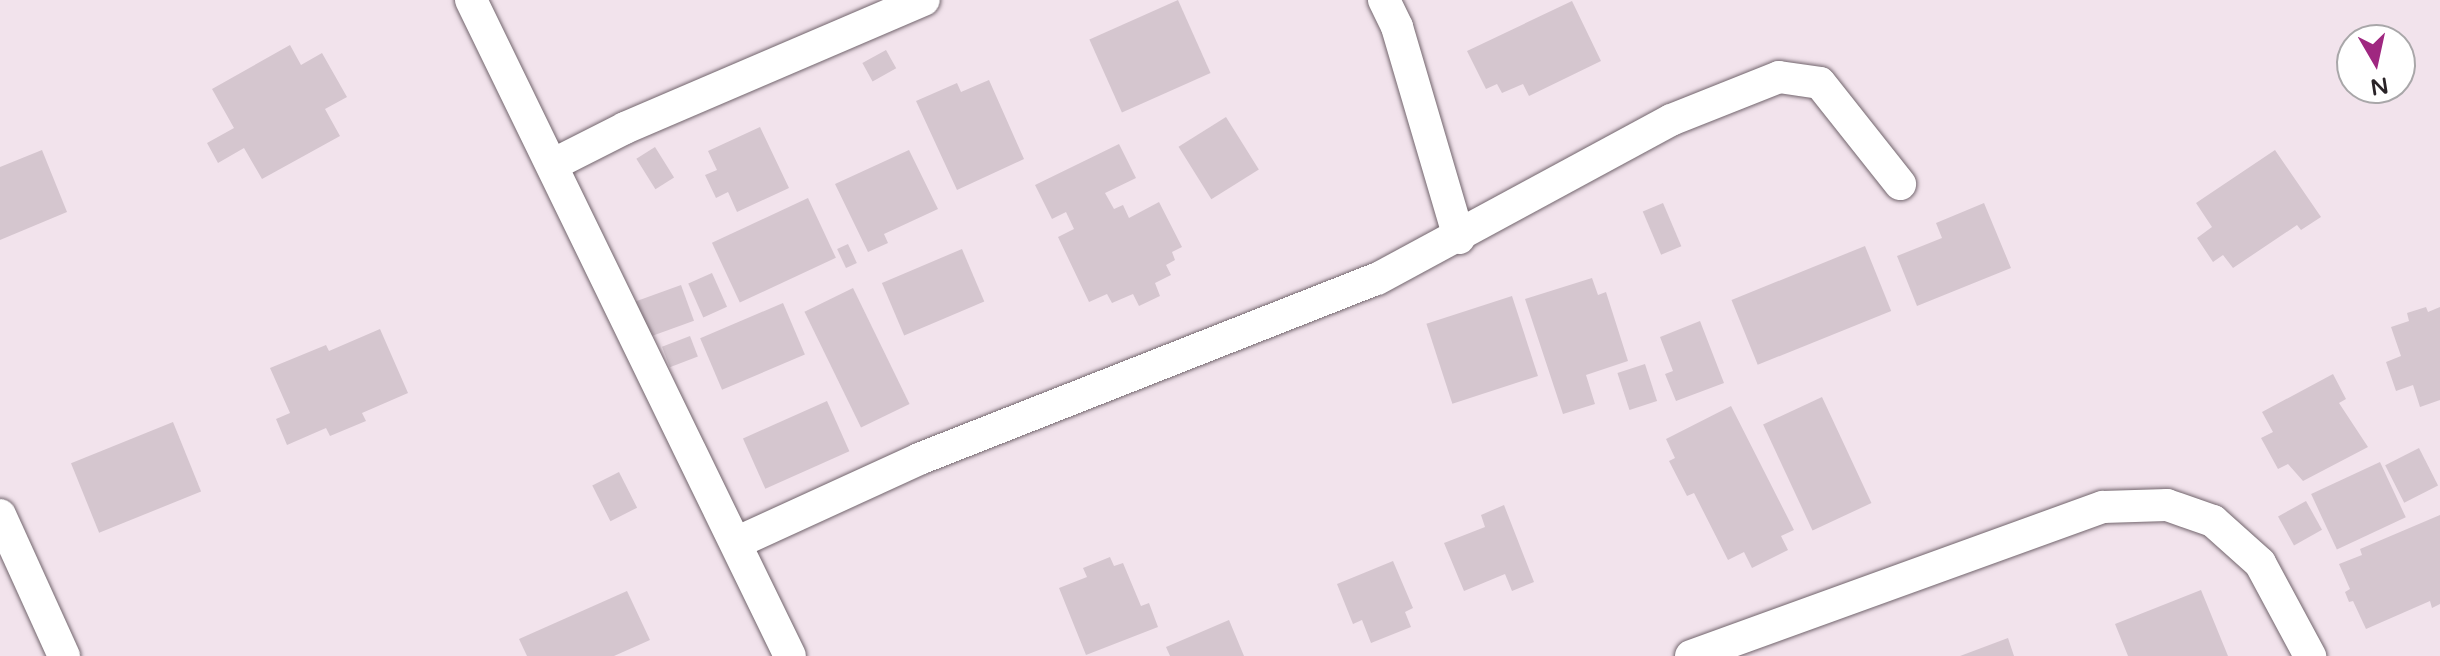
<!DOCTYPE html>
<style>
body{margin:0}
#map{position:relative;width:2440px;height:656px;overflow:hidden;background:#f2e3ec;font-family:"Varela Round",sans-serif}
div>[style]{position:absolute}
.building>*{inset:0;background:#d5c6cf;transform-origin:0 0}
.roads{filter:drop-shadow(0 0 2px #72656d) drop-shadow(0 0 2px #72656d)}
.minor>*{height:32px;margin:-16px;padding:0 16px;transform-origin:16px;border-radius:16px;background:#fff}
span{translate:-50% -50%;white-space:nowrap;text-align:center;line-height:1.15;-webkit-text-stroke:6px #fff;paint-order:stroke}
.north{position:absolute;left:2336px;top:24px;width:80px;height:80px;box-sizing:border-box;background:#fff;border:2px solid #a9a7a9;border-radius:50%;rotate:171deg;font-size:22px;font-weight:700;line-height:32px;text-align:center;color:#292327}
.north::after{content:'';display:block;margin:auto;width:28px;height:36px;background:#9f2780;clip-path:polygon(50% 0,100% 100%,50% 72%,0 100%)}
</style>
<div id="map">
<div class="building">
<i style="left:1178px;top:0;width:80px;height:97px;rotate:66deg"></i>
<i style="clip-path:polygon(1572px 1px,1601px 61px,1529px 96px,1523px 84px,1502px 93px,1497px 84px,1486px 89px,1467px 51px)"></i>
<i style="clip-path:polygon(290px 45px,301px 65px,322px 53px,347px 97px,325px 109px,340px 136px,262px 179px,244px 148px,218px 163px,207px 143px,234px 128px,212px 89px)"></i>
<i style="left:886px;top:50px;width:21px;height:27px;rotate:61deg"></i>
<i style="clip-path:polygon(989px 80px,1024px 159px,957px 190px,916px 101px,957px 83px,961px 92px)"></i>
<i style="left:1226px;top:117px;width:62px;height:56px;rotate:58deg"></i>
<i style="clip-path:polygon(760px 127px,789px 188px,737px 212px,728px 192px,716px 198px,705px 175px,717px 170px,708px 151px)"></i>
<i style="clip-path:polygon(1119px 144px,1136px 178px,1105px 193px,1114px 209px,1123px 205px,1129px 218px,1159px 202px,1182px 247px,1172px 252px,1175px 260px,1166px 265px,1171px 275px,1155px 283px,1160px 296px,1139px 306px,1133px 294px,1112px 303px,1107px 294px,1089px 302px,1058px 237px,1074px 229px,1066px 212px,1052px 219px,1035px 185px)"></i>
<i style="left:655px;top:147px;width:36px;height:22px;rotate:58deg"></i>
<i style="clip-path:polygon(42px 150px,67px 212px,0 240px,0 167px)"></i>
<i style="clip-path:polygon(909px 150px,938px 209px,884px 234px,888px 243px,868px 252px,835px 184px)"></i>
<i style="clip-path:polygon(2275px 150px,2321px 217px,2301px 230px,2297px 225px,2233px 268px,2223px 255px,2213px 262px,2197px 238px,2212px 227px,2196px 203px)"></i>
<i style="left:808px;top:198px;width:66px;height:106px;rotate:65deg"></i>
<i style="left:1663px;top:203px;width:47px;height:22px;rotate:67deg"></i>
<i style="clip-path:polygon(1984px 203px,2011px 268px,1917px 306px,1897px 256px,1942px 238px,1936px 223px)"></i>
<i style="left:848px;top:244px;width:21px;height:12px;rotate:65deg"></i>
<i style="left:1865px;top:246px;width:70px;height:144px;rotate:68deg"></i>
<i style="left:962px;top:249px;width:57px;height:87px;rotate:67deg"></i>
<i style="left:712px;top:273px;width:37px;height:26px;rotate:66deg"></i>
<i style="clip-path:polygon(1592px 278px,1598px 295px,1606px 292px,1628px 361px,1586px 375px,1595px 404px,1563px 414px,1525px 299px)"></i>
<i style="left:681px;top:285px;width:38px;height:50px;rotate:70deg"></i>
<i style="left:853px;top:288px;width:129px;height:54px;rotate:64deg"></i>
<i style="left:1512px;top:296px;width:84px;height:90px;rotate:72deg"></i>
<i style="left:783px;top:303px;width:56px;height:90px;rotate:67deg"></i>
<i style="clip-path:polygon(2426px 307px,2428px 312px,2440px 307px,2440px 400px,2420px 407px,2413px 385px,2396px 391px,2386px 362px,2401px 356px,2391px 327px,2409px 321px,2407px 313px)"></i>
<i style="clip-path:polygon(1700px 321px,1724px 383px,1676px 401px,1665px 374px,1673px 371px,1660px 337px)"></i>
<i style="clip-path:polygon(380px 329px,408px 393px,362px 413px,366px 421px,330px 436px,326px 428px,287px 445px,276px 419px,290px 413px,270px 368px,326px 345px,329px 351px)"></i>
<i style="left:690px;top:336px;width:22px;height:30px;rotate:69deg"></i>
<i style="left:1645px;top:364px;width:39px;height:29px;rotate:72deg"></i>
<i style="clip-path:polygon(2333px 374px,2346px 399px,2339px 403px,2368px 447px,2303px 481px,2288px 464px,2278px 469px,2261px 438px,2273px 432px,2262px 412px)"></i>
<i style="left:1822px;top:397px;width:117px;height:65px;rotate:65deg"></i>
<i style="left:827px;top:401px;width:55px;height:92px;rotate:66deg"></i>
<i style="clip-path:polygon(1731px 406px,1794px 530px,1781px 536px,1788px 550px,1752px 568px,1744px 552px,1728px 560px,1694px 493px,1687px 496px,1669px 461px,1675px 458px,1666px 439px)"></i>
<i style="left:173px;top:422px;width:75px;height:110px;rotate:68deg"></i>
<i style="left:2419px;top:448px;width:42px;height:38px;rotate:63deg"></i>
<i style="left:2380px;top:462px;width:61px;height:76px;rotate:65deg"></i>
<i style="left:619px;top:472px;width:40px;height:30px;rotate:63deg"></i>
<i style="left:2306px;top:501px;width:33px;height:32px;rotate:61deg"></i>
<i style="clip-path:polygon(1504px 505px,1534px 582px,1512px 591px,1505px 574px,1464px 591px,1444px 543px,1485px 527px,1481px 515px)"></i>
<i style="clip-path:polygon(2440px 515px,2440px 604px,2432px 608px,2430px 601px,2366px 629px,2353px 601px,2349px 602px,2345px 592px,2350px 589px,2339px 564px,2362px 555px,2360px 549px)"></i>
<i style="clip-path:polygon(1110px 557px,1114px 566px,1123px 563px,1141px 606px,1149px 603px,1158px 627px,1086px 655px,1059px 588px,1087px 577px,1083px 568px)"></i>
<i style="clip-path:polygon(1393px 561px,1413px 608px,1405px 612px,1411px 627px,1371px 643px,1362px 620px,1353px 624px,1337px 584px)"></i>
<i style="clip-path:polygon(2201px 590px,2228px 656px,2128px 656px,2115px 624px)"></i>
<i style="clip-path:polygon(627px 591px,650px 640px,614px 656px,527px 656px,519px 639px)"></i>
<i style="clip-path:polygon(1229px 620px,1244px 656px,1170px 656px,1166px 647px)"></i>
<i style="clip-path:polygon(2008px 638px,2014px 656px,1960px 656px)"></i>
</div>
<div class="roads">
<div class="minor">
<i style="left:471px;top:0;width:729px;rotate:64.07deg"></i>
<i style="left:1384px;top:0;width:30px;rotate:64deg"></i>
<i style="left:1397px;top:27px;width:220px;rotate:73.6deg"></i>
<i style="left:552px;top:165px;width:82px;rotate:-26.9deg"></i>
<i style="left:625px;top:128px;width:325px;rotate:-23.2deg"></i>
<i style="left:0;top:515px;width:155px;rotate:65.6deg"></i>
<i style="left:738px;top:542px;width:199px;rotate:-24.6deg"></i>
<i style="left:919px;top:459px;width:492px;rotate:-21.5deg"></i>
<i style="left:1377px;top:279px;width:334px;rotate:-28.4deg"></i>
<i style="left:1671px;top:120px;width:116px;rotate:-21.7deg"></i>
<i style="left:1779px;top:77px;width:41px;rotate:8.3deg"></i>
<i style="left:1820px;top:83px;width:129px;rotate:51.6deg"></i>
<i style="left:1691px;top:656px;width:438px;rotate:-19.9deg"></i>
<i style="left:2103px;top:507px;width:64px;rotate:-1.8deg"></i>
<i style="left:2167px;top:505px;width:49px;rotate:19.2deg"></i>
<i style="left:2213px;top:521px;width:63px;rotate:41.8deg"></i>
<i style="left:2260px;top:563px;width:106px;rotate:61.7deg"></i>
</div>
</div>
<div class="north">N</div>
</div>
